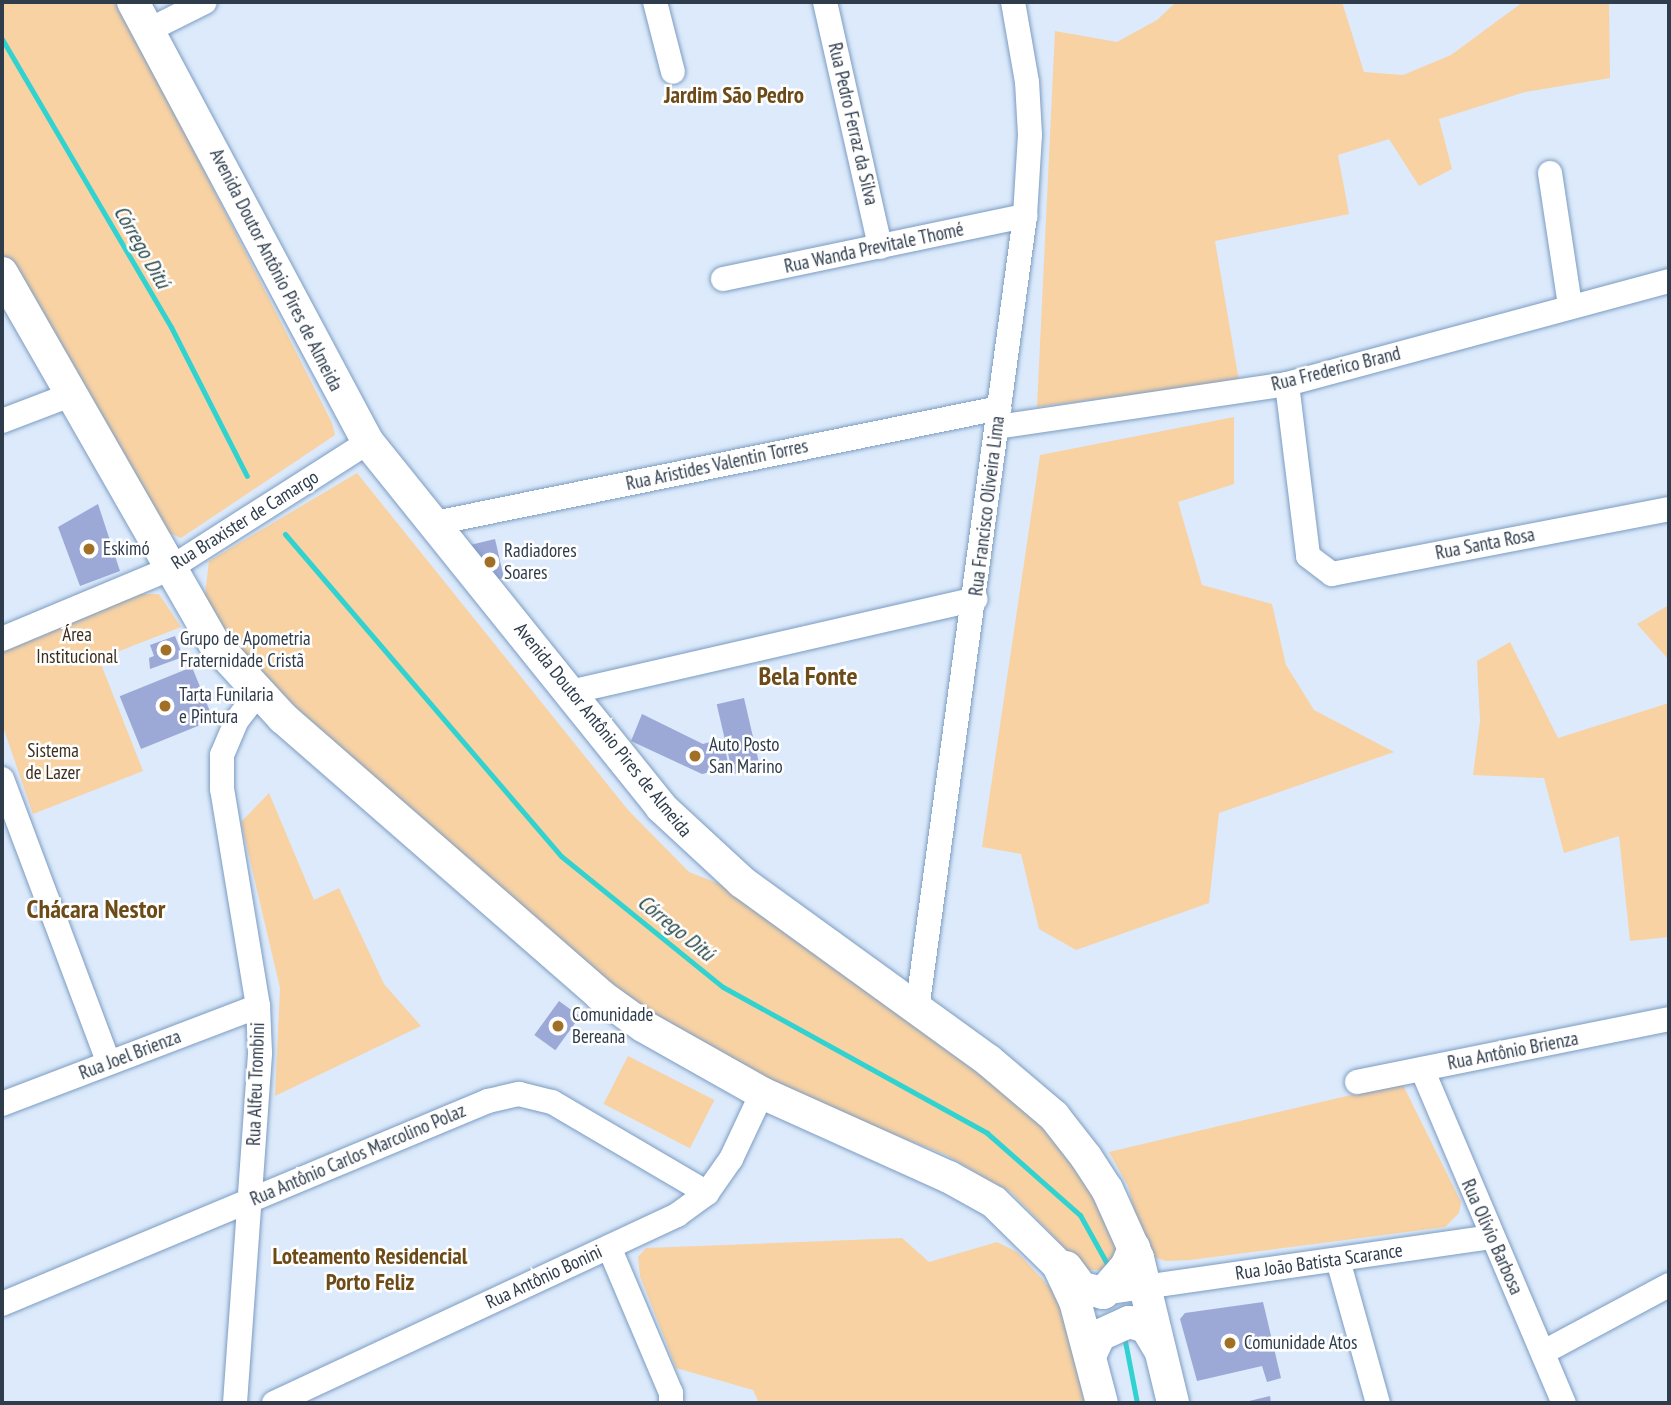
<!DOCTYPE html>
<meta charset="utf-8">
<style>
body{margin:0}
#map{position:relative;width:1671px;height:1405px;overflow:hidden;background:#dceafb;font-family:"PT Sans Narrow",sans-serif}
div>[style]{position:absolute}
.green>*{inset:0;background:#f8d2a3;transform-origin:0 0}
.stream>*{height:5px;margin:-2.5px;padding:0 2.5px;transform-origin:2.5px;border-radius:2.5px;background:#31d2cf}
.building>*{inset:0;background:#9ca8d6;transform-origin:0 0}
.roads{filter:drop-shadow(0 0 2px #7c9cc2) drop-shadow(0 0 2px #7c9cc2)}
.minor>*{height:24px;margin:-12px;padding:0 12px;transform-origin:12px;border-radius:12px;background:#fff}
.major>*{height:32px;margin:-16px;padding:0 16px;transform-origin:16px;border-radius:16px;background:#fff}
.dots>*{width:19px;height:19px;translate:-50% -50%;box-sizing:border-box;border:4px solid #fff;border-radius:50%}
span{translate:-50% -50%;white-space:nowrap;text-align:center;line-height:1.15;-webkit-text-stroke:5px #fff;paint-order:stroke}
.street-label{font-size:19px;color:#2e3c4c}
.poi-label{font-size:19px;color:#2e3c4c}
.left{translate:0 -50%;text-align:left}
.park-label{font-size:19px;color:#3d2e1b}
.water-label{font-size:21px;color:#264645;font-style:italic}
.quarter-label{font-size:23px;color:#6d4b18;font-weight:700}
.district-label{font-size:26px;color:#6d4b18;font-weight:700}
.frame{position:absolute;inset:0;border:4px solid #2e3c4c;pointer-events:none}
</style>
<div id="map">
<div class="green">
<i style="clip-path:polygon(2px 2px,114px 2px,146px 56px,332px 423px,335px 435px,181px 538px,160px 529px,2px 251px)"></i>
<i style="clip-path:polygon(1176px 2px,1342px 2px,1364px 72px,1403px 75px,1451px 55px,1523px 2px,1609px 2px,1610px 78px,1525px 92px,1439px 119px,1452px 169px,1419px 186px,1389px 139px,1338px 155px,1349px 214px,1215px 241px,1239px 381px,1037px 407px,1055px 31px,1117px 42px,1157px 20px)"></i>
<i style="clip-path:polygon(1234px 417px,1234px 484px,1178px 502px,1202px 585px,1272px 604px,1286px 665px,1314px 710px,1394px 752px,1219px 813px,1209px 903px,1076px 950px,1039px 929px,1021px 854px,982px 847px,1040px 455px)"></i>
<i style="clip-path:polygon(357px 473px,628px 810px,689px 872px,745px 894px,971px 1062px,1072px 1152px,1121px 1244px,1117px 1259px,1103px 1270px,1086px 1270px,1012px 1193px,946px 1155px,769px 1085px,687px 1042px,603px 980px,265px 680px,220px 633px,204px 603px,209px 561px)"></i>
<i style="clip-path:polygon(139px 594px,159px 594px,181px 627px,99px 659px,143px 771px,33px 814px,2px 724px,2px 649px)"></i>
<i style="clip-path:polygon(1669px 605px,1669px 660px,1637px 624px)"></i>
<i style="clip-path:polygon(1510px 642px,1558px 738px,1669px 703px,1669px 937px,1630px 941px,1619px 836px,1564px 853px,1544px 778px,1473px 775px,1480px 721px,1477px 661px)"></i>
<i style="clip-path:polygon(269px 793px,314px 900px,339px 888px,384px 984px,421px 1026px,275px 1096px,280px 988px,241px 822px)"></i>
<i style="left:628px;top:1056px;width:97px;height:54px;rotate:27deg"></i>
<i style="clip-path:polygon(1402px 1083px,1461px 1202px,1459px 1213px,1445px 1227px,1190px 1260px,1166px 1261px,1151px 1256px,1140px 1235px,1128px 1186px,1109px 1152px)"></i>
<i style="clip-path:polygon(902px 1238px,929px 1262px,997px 1242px,1017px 1252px,1057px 1295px,1076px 1353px,1084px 1403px,759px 1403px,753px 1390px,676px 1368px,640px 1276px,638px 1257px,646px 1248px)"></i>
</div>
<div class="stream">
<i style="left:2px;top:39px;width:334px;rotate:59.6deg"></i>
<i style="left:171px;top:327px;width:167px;rotate:63deg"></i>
<i style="left:285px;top:534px;width:424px;rotate:49.4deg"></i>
<i style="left:561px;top:856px;width:208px;rotate:39deg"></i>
<i style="left:723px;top:987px;width:302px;rotate:28.9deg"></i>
<i style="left:987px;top:1133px;width:124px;rotate:41.4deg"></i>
<i style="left:1080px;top:1215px;width:60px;rotate:60.9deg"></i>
<i style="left:1124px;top:1336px;width:68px;rotate:79deg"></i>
</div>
<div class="building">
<i style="clip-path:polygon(98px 504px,120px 571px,80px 586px,58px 527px)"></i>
<i style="clip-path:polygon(495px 539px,504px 578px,494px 580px,466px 546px)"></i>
<i style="clip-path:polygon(175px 636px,183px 657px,150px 669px,149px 658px,154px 656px,150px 645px)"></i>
<i style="left:192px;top:667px;width:57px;height:78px;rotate:68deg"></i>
<i style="left:744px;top:698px;width:72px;height:28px;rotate:77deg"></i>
<i style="clip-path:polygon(642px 714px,703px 744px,723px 738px,729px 768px,702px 774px,631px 741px)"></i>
<i style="left:559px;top:1001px;width:26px;height:42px;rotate:36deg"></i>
<i style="clip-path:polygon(1263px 1302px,1281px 1378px,1267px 1382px,1262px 1366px,1197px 1381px,1180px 1319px,1185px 1313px)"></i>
<i style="clip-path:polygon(1270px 1396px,1271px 1403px,1245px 1403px,1245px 1402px)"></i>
</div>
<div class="roads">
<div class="minor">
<i style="left:655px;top:2px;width:72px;rotate:75.6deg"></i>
<i style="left:825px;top:2px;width:251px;rotate:77.3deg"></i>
<i style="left:151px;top:29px;width:60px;rotate:-26.6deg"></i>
<i style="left:1550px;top:173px;width:134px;rotate:81.4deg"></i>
<i style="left:723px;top:279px;width:309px;rotate:-11.8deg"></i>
<i style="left:1287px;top:384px;width:173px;rotate:83deg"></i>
<i style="left:1308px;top:556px;width:30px;rotate:37deg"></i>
<i style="left:1332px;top:574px;width:343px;rotate:-10.9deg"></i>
<i style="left:2px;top:421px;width:73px;rotate:-20.9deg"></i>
<i style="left:997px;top:427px;width:293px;rotate:-8.4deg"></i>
<i style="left:1287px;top:384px;width:396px;rotate:-15.1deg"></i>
<i style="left:435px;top:523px;width:576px;rotate:-11.52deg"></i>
<i style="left:2px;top:639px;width:181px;rotate:-22.7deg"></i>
<i style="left:169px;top:569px;width:236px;rotate:-32.5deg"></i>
<i style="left:570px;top:692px;width:416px;rotate:-12.9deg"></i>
<i style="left:2px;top:779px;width:303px;rotate:69.4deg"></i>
<i style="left:917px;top:1010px;width:801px;rotate:-82.25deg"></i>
<i style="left:1025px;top:216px;width:81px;rotate:-86.5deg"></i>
<i style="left:1030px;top:135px;width:53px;rotate:-93.2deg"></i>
<i style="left:1027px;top:82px;width:81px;rotate:-99.9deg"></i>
<i style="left:1422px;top:1069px;width:363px;rotate:67deg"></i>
<i style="left:1357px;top:1082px;width:318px;rotate:-11.4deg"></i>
<i style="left:2px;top:1104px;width:274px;rotate:-20.9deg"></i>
<i style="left:609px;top:1247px;width:159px;rotate:67deg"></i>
<i style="left:671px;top:1393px;width:10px;rotate:90deg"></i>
<i style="left:1338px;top:1260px;width:148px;rotate:74.4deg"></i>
<i style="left:1103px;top:1293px;width:392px;rotate:-8.2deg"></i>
<i style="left:2px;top:1304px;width:527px;rotate:-22.67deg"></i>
<i style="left:488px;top:1101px;width:32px;rotate:-13deg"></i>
<i style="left:519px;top:1094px;width:34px;rotate:14deg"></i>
<i style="left:552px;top:1102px;width:180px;rotate:30.4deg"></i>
<i style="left:1544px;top:1352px;width:142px;rotate:-28.2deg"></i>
<i style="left:235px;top:1403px;width:351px;rotate:-85.9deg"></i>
<i style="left:260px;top:1053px;width:47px;rotate:-92.4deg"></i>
<i style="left:258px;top:1006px;width:220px;rotate:-99.4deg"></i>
<i style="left:222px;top:789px;width:34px;rotate:-90deg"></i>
<i style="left:222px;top:755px;width:38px;rotate:-67deg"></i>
<i style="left:237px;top:720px;width:34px;rotate:-52deg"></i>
<i style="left:274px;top:1403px;width:445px;rotate:-25deg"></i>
<i style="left:677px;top:1215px;width:37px;rotate:-36deg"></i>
<i style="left:707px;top:1193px;width:42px;rotate:-54.8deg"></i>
<i style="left:731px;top:1159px;width:73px;rotate:-64.8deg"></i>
</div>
<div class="major">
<i style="left:133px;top:2px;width:499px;rotate:61.9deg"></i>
<i style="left:368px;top:442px;width:468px;rotate:51.2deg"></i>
<i style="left:661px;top:807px;width:110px;rotate:42.8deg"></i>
<i style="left:742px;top:882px;width:304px;rotate:35.9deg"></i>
<i style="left:988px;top:1060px;width:87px;rotate:40.3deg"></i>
<i style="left:1054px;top:1116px;width:52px;rotate:52deg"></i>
<i style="left:1086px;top:1157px;width:38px;rotate:57deg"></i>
<i style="left:1107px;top:1189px;width:76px;rotate:65.8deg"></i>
<i style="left:1138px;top:1258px;width:149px;rotate:76.4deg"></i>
<i style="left:2px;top:273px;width:426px;rotate:60.2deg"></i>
<i style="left:214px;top:643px;width:102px;rotate:47.4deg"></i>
<i style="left:283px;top:718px;width:421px;rotate:41.1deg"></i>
<i style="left:600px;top:995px;width:53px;rotate:35.8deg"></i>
<i style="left:643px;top:1026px;width:137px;rotate:29.4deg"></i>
<i style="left:762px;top:1093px;width:205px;rotate:24.2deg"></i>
<i style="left:949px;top:1177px;width:51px;rotate:29.1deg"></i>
<i style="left:994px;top:1202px;width:90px;rotate:44.5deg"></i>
<i style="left:1058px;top:1265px;width:40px;rotate:65deg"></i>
<i style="left:1075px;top:1301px;width:106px;rotate:75.2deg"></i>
<i style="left:1066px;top:1267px;width:26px;rotate:53deg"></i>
<i style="left:1082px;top:1288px;width:22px;rotate:13deg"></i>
<i style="left:1103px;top:1293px;width:35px;rotate:-49deg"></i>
<i style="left:1126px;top:1267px;width:21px;rotate:-67deg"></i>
<i style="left:1090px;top:1356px;width:23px;rotate:-65deg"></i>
<i style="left:1100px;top:1335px;width:32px;rotate:-24deg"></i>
<i style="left:1129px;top:1322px;width:18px;rotate:16deg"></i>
<i style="left:1146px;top:1327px;width:27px;rotate:59deg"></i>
</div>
</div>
<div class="dots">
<i style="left:89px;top:549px;background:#a16f25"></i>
<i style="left:490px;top:562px;background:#a16f25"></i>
<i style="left:166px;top:650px;background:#a16f25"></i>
<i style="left:165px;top:706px;background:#a16f25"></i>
<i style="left:695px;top:756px;background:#a16f25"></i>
<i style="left:558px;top:1026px;background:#a16f25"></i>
<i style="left:1230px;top:1343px;background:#a16f25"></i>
</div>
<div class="street-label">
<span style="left:853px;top:124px;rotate:77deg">Rua Pedro Ferraz da Silva</span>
<span style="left:874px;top:248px;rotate:-12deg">Rua Wanda Previtale Thomé</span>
<span style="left:276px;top:270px;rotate:63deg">Avenida Doutor Antônio Pires de Almeida</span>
<span style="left:1336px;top:369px;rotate:-14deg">Rua Frederico Brand</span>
<span style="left:717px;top:465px;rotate:-12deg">Rua Aristides Valentin Torres</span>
<span style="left:987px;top:506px;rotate:-83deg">Rua Francisco Oliveira Lima</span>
<span style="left:245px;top:520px;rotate:-32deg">Rua Braxister de Camargo</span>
<span style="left:1485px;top:544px;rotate:-11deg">Rua Santa Rosa</span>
<span style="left:603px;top:730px;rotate:51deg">Avenida Doutor Antônio Pires de Almeida</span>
<span style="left:1513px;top:1051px;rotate:-11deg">Rua Antônio Brienza</span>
<span style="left:130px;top:1055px;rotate:-21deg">Rua Joel Brienza</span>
<span style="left:256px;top:1084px;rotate:-88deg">Rua Alfeu Trombini</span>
<span style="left:358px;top:1155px;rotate:-23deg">Rua Antônio Carlos Marcolino Polaz</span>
<span style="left:1492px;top:1237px;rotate:66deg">Rua Olívio Barbosa</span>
<span style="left:1319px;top:1262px;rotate:-8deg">Rua João Batista Scarance</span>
<span style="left:544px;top:1277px;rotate:-25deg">Rua Antônio Bonini</span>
</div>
<div class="poi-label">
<span class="left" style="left:103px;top:549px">Eskimó</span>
<span class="left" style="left:504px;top:562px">Radiadores<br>Soares</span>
<span class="left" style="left:180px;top:650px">Grupo de Apometria<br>Fraternidade Cristã</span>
<span class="left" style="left:179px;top:706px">Tarta Funilaria<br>e Pintura</span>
<span class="left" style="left:709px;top:756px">Auto Posto<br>San Marino</span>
<span class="left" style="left:572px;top:1026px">Comunidade<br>Bereana</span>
<span class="left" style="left:1244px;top:1343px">Comunidade Atos</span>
</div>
<div class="park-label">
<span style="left:77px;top:646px">Área<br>Institucional</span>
<span style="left:53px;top:762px">Sistema<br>de Lazer</span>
</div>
<div class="water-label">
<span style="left:142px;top:247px;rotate:60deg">Córrego Ditú</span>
<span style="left:676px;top:928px;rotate:39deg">Córrego Ditú</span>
</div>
<div class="quarter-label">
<span style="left:734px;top:95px">Jardim São Pedro</span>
<span style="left:370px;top:1269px">Loteamento Residencial<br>Porto Feliz</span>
</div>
<div class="district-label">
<span style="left:808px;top:676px">Bela Fonte</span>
<span style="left:96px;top:909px">Chácara Nestor</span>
</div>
<div class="frame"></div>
</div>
